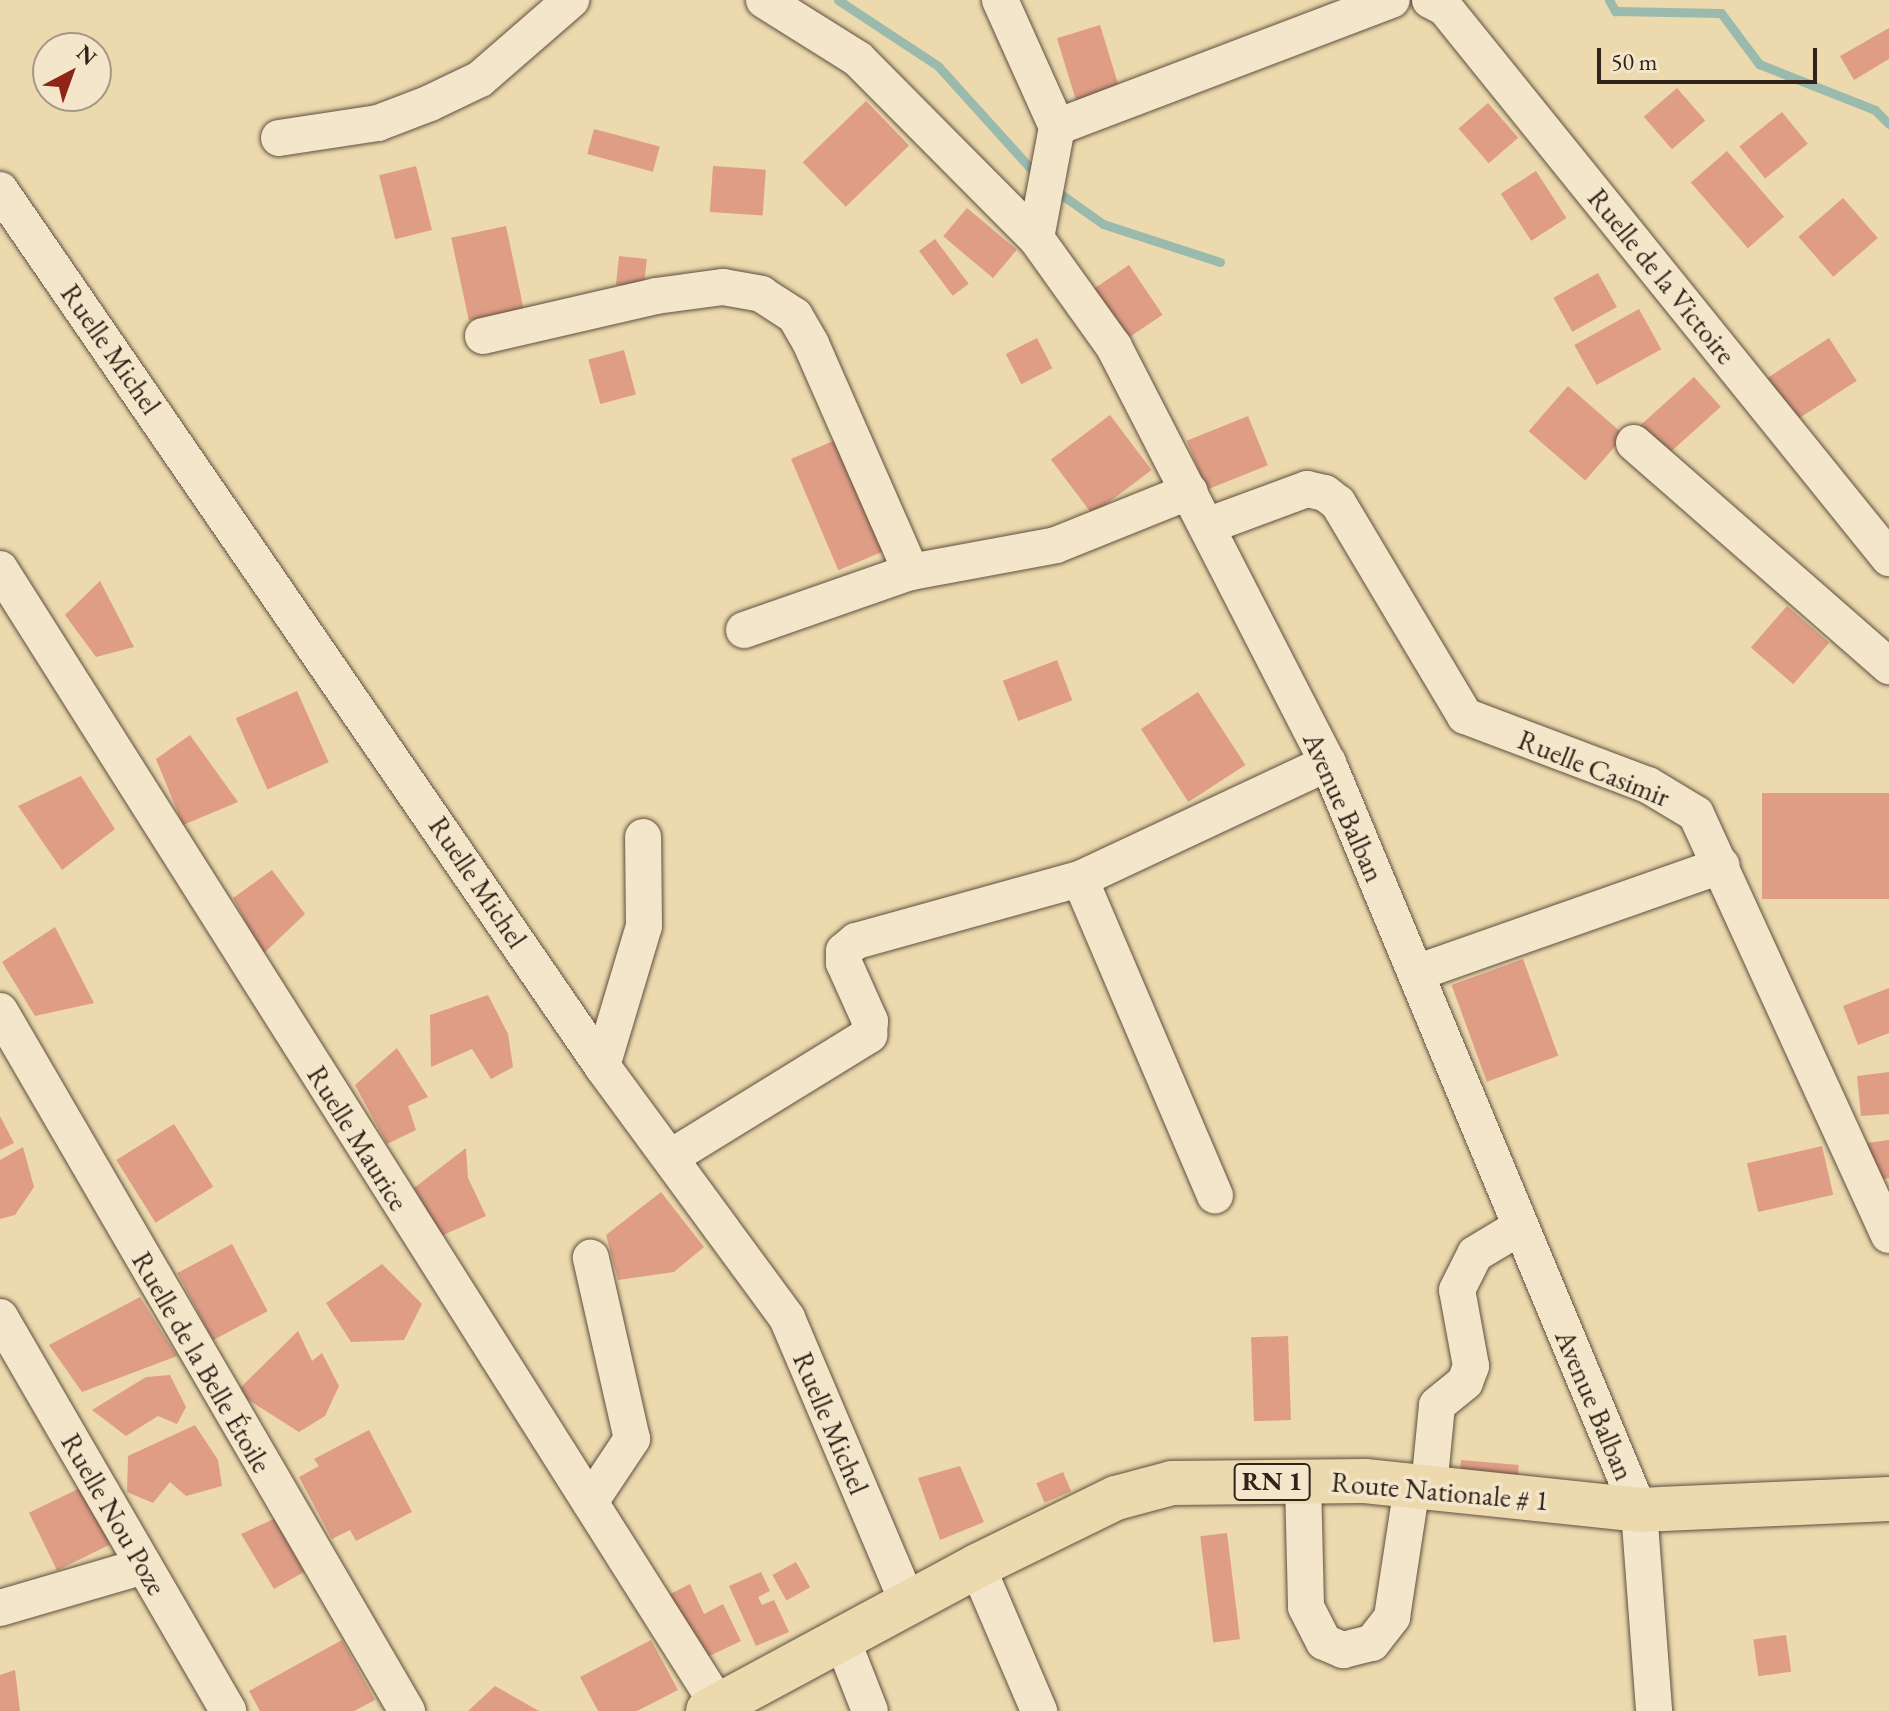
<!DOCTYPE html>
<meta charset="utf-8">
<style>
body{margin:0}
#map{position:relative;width:1889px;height:1711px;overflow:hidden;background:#ecd9ad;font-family:"EB Garamond",serif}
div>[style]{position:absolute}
.stream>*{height:9px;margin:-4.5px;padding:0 4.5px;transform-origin:4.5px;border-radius:4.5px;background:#99baac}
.building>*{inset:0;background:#df9d85;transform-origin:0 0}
.roads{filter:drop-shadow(0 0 2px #5f5040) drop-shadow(0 0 2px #5f5040)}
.minor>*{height:36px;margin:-18px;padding:0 18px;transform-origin:18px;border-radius:18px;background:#f3e6ca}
.major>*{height:44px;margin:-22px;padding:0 22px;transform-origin:22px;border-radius:22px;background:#ecd9ad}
span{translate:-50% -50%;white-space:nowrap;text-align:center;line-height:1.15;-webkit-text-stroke:7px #f3e6ca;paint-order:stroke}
.shield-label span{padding:2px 6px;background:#f3e6ca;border:2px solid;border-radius:6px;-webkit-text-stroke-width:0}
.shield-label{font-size:26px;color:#30231b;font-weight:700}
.street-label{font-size:28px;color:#30231b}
.north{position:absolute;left:32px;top:32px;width:80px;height:80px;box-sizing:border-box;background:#f3e6ca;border:2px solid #a59884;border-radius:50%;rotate:41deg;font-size:22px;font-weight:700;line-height:32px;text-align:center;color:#30231b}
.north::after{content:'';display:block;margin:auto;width:28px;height:36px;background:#8f2418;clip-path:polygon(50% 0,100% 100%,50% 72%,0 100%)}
.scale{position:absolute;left:1597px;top:48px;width:220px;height:36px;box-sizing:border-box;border:4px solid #30231b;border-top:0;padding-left:10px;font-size:24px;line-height:28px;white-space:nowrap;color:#30231b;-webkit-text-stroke:6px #f3e6ca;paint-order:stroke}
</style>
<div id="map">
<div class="stream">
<i style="left:838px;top:0;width:120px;rotate:33.4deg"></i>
<i style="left:938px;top:66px;width:152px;rotate:47.9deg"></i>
<i style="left:1609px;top:0;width:13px;rotate:61deg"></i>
<i style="left:1615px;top:11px;width:106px;rotate:1.1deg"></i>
<i style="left:1721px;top:13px;width:64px;rotate:53.3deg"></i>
<i style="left:1759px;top:64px;width:125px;rotate:21.6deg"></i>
<i style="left:1875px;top:110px;width:20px;rotate:45deg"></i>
<i style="left:1055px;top:190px;width:59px;rotate:35.3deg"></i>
<i style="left:1103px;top:224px;width:123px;rotate:18deg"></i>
</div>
<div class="building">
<i style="left:1100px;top:25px;width:67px;height:45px;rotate:73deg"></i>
<i style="clip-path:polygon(1889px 28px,1889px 59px,1854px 80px,1840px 56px)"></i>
<i style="left:1677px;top:88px;width:43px;height:44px;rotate:49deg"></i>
<i style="left:866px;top:101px;width:62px;height:88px;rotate:46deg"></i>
<i style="left:1488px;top:103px;width:46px;height:39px;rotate:49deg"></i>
<i style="left:1782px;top:112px;width:41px;height:55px;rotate:51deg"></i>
<i style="left:594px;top:129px;width:68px;height:26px;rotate:15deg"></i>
<i style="left:1727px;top:151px;width:87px;height:48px;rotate:49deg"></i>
<i style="left:416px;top:166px;width:66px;height:38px;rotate:76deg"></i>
<i style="left:713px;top:166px;width:53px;height:46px;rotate:4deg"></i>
<i style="left:1536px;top:171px;width:56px;height:42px;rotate:57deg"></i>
<i style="left:1843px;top:198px;width:53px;height:59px;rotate:49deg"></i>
<i style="left:967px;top:208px;width:65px;height:37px;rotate:40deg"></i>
<i style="left:506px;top:226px;width:85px;height:56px;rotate:78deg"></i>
<i style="left:935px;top:239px;width:56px;height:20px;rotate:53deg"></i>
<i style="left:619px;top:256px;width:28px;height:29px;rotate:6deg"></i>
<i style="left:1129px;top:265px;width:60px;height:50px;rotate:56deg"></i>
<i style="left:1598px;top:273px;width:39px;height:51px;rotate:61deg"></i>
<i style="left:1639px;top:309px;width:46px;height:74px;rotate:61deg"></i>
<i style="left:1037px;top:338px;width:34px;height:35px;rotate:63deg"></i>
<i style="left:1829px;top:338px;width:51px;height:77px;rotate:57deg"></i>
<i style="left:624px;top:350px;width:46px;height:37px;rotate:75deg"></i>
<i style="left:1694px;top:377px;width:40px;height:74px;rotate:48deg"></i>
<i style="left:1568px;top:386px;width:75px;height:60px;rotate:41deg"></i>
<i style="left:1110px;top:415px;width:69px;height:74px;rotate:53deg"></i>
<i style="left:1248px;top:416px;width:53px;height:66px;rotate:68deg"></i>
<i style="left:838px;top:439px;width:121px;height:51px;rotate:67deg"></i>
<i style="clip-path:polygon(100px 581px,134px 647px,96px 657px,65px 615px)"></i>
<i style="left:1787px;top:606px;width:56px;height:55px;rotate:41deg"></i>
<i style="left:1057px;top:660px;width:43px;height:58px;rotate:69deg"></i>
<i style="left:297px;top:691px;width:78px;height:67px;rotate:66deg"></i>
<i style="left:1198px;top:692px;width:87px;height:68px;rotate:57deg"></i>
<i style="clip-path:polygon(190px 735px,238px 802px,183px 825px,156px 759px)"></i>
<i style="clip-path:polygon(81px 776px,115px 829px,62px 870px,18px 806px)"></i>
<i style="left:1889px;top:793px;width:106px;height:127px;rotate:90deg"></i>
<i style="clip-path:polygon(272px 870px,305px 914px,263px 954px,233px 898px)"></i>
<i style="clip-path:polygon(55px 927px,94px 1003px,35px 1016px,2px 962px)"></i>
<i style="left:1523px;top:959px;width:103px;height:76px;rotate:70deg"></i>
<i style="clip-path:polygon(1889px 988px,1889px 1033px,1858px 1045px,1843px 1006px)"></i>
<i style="clip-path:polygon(488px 995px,508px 1034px,513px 1067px,491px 1079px,472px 1049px,431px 1067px,430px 1015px)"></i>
<i style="clip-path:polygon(397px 1048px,428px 1097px,408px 1106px,416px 1130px,387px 1144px,355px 1085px)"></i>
<i style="clip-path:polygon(1889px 1072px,1889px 1114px,1861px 1116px,1857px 1076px)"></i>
<i style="clip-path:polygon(0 1116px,14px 1143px,0 1150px)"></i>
<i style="left:174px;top:1124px;width:74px;height:68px;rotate:58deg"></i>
<i style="clip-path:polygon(1889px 1140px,1889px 1178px,1872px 1181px,1867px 1143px)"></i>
<i style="left:1822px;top:1146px;width:50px;height:77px;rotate:77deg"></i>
<i style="clip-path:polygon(23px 1147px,34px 1187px,15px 1215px,0 1219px,0 1160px)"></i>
<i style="clip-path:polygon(466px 1148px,468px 1178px,486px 1216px,441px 1236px,414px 1188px)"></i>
<i style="clip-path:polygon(661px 1192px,704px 1247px,674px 1272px,618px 1280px,606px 1235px)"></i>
<i style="left:232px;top:1244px;width:76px;height:62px;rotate:62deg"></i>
<i style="clip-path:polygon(382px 1264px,422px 1304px,404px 1340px,351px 1342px,326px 1303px)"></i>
<i style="clip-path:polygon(140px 1297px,177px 1356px,82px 1392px,49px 1345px)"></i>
<i style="clip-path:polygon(298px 1331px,312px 1361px,322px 1353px,339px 1386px,325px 1416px,299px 1432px,236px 1392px)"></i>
<i style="left:1288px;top:1336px;width:84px;height:37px;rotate:88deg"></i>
<i style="clip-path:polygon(170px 1375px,186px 1407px,177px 1424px,158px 1416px,126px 1436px,92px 1410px,146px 1377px)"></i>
<i style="clip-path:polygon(195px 1425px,218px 1460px,222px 1486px,186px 1496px,170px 1482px,153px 1503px,127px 1492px,128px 1456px)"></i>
<i style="clip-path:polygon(369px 1430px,412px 1512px,356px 1541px,350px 1530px,332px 1539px,299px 1477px,319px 1466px,314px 1459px)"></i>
<i style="left:1461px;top:1460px;width:58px;height:19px;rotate:5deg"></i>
<i style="clip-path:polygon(960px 1466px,984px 1522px,940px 1540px,918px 1478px)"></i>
<i style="left:1063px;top:1472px;width:21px;height:29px;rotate:67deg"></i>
<i style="left:82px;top:1487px;width:64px;height:59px;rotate:64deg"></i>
<i style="clip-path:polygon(276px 1518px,304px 1572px,274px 1589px,241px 1534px)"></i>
<i style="left:1227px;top:1533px;width:107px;height:27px;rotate:83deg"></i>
<i style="left:796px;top:1562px;width:29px;height:27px;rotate:61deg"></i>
<i style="clip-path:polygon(761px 1572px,770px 1591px,758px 1597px,762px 1605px,774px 1600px,789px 1632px,756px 1646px,729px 1586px)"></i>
<i style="clip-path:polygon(690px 1584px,704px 1614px,723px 1604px,741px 1641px,701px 1660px,668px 1595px)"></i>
<i style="left:1786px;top:1635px;width:37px;height:33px;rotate:82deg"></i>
<i style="clip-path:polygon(342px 1640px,375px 1700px,354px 1711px,260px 1711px,249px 1691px)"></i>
<i style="clip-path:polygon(651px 1640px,678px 1690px,637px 1711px,598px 1711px,580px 1677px)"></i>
<i style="clip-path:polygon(15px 1670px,20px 1711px,0 1711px,0 1675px)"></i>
<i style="clip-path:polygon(495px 1686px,539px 1711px,468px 1711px)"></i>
</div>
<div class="roads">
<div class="minor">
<i style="left:764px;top:0;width:111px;rotate:32.1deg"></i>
<i style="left:858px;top:59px;width:252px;rotate:45.2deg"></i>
<i style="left:1000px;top:0;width:139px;rotate:65.8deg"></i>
<i style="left:1430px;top:0;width:17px;rotate:28deg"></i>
<i style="left:1445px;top:8px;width:707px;rotate:51.09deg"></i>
<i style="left:1057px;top:127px;width:113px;rotate:100.7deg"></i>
<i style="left:1036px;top:238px;width:134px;rotate:54.4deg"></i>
<i style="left:1114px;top:347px;width:468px;rotate:62.8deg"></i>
<i style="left:1328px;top:763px;width:809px;rotate:67.4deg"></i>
<i style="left:1639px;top:1510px;width:202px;rotate:85.7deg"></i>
<i style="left:1057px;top:127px;width:358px;rotate:-20.8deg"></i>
<i style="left:279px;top:138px;width:100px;rotate:-8.6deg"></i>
<i style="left:378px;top:123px;width:56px;rotate:-21deg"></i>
<i style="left:430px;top:103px;width:55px;rotate:-25.6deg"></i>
<i style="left:480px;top:79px;width:121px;rotate:-41deg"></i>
<i style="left:0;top:190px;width:1063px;rotate:55.5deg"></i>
<i style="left:602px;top:1066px;width:313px;rotate:53.7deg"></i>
<i style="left:787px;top:1318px;width:307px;rotate:67deg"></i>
<i style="left:483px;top:336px;width:178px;rotate:-13deg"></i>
<i style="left:656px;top:296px;width:68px;rotate:-7.7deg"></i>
<i style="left:723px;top:287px;width:39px;rotate:10deg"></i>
<i style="left:761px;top:294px;width:40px;rotate:32.9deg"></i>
<i style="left:795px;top:316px;width:32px;rotate:60deg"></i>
<i style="left:811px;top:344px;width:249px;rotate:66.3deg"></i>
<i style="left:911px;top:572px;width:147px;rotate:-10.5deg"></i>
<i style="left:1056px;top:545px;width:144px;rotate:-21.9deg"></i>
<i style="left:1634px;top:443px;width:339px;rotate:41.2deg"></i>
<i style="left:1207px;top:526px;width:107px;rotate:-20.3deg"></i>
<i style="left:1307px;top:489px;width:18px;rotate:13deg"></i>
<i style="left:1325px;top:493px;width:16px;rotate:38deg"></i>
<i style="left:1338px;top:503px;width:248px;rotate:59.2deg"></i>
<i style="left:1465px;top:716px;width:196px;rotate:20.7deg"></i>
<i style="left:1648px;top:785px;width:56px;rotate:31.1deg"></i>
<i style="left:1696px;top:814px;width:463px;rotate:65.4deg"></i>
<i style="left:0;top:569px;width:1351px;rotate:57.7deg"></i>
<i style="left:744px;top:630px;width:177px;rotate:-19.2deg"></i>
<i style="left:1080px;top:879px;width:344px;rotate:66.9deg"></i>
<i style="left:1416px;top:973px;width:324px;rotate:-19.4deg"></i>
<i style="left:0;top:1011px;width:810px;rotate:59.83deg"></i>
<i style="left:602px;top:1066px;width:146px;rotate:-73.3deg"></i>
<i style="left:644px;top:926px;width:89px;rotate:-90.6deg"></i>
<i style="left:671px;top:1157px;width:233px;rotate:-31.6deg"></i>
<i style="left:869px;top:1035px;width:14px;rotate:-86deg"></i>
<i style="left:870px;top:1021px;width:64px;rotate:-114.1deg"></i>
<i style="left:844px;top:963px;width:12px;rotate:-90deg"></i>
<i style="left:844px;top:951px;width:16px;rotate:-40deg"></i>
<i style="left:856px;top:941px;width:232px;rotate:-15.5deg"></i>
<i style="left:1080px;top:879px;width:274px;rotate:-25.1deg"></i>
<i style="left:0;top:1317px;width:455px;rotate:59.9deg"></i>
<i style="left:1303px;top:1482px;width:125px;rotate:88.6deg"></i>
<i style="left:1306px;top:1607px;width:39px;rotate:63deg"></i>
<i style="left:1324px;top:1642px;width:21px;rotate:23deg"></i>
<i style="left:1343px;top:1650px;width:30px;rotate:-14deg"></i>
<i style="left:1372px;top:1643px;width:33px;rotate:-52deg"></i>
<i style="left:1392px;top:1617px;width:133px;rotate:-81.3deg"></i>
<i style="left:1429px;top:1487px;width:82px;rotate:-84.4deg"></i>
<i style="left:1437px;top:1405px;width:36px;rotate:-39deg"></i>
<i style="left:1465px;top:1382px;width:17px;rotate:-69deg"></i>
<i style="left:1471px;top:1366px;width:77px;rotate:-100.4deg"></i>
<i style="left:1457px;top:1290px;width:40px;rotate:-63.4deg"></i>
<i style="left:1475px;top:1254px;width:52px;rotate:-31deg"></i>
<i style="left:590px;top:1502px;width:76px;rotate:-56.3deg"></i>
<i style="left:632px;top:1439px;width:186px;rotate:-102.8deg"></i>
<i style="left:977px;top:1566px;width:158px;rotate:66.8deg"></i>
<i style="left:0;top:1608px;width:150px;rotate:-16.3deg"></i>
<i style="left:841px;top:1637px;width:79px;rotate:68.6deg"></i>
</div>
<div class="major">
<i style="left:708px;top:1711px;width:306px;rotate:-28.3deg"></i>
<i style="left:977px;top:1566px;width:155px;rotate:-26.1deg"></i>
<i style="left:1116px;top:1498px;width:58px;rotate:-15deg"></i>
<i style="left:1172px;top:1483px;width:193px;rotate:-0.6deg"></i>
<i style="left:1365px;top:1481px;width:276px;rotate:6deg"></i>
<i style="left:1639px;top:1510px;width:250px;rotate:-2.5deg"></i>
</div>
</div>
<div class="shield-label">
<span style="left:1272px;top:1482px">RN 1</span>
</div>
<div class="street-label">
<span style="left:1662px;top:276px;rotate:51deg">Ruelle de la Victoire</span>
<span style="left:111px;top:349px;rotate:55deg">Ruelle Michel</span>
<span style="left:1594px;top:768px;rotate:22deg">Ruelle Casimir</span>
<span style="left:1344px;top:807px;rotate:66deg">Avenue Balban</span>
<span style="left:478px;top:882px;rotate:56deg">Ruelle Michel</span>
<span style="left:358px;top:1138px;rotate:58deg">Ruelle Maurice</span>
<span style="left:202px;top:1362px;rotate:60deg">Ruelle de la Belle Étoile</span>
<span style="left:1595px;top:1405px;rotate:67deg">Avenue Balban</span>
<span style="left:831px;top:1423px;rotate:67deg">Ruelle Michel</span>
<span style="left:1440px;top:1491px;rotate:5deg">Route Nationale # 1</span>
<span style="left:114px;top:1514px;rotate:60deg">Ruelle Nou Poze</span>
</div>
<div class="north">N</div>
<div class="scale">50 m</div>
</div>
